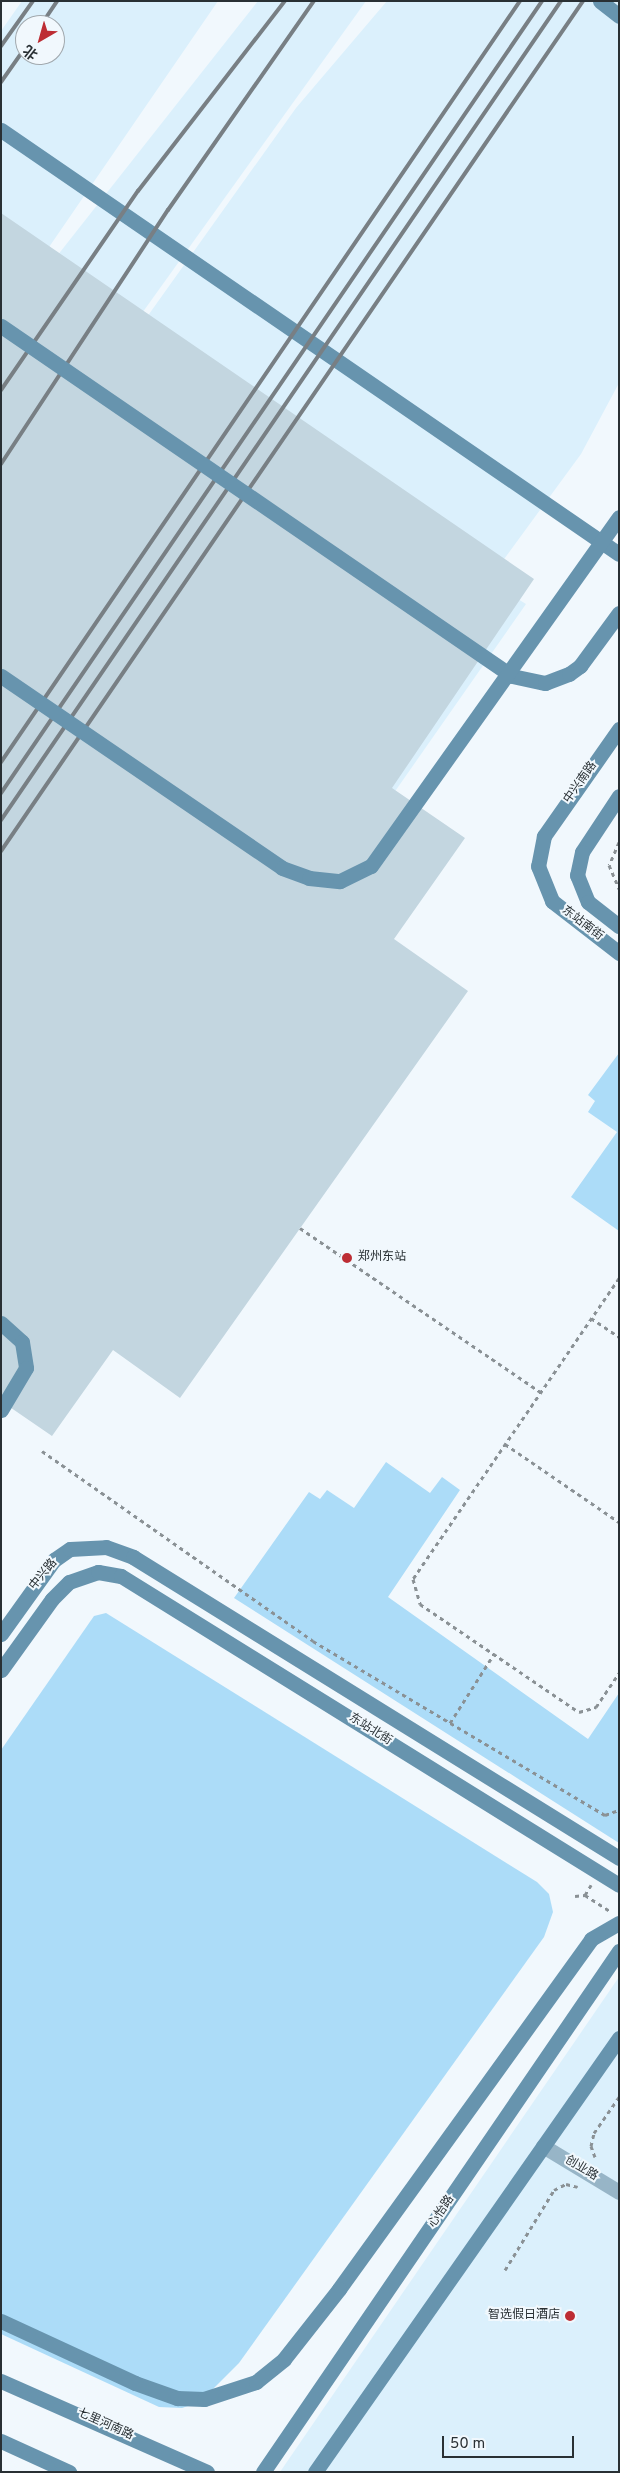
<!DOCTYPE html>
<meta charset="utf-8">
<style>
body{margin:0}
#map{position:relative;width:620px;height:2473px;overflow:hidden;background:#f1f8fd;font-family:Overpass,"Noto Sans SC",sans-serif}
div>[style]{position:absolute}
.built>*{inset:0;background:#dbf0fc}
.green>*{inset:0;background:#acdcf8}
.building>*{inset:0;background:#c3d6e0}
.path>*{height:3px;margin-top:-1.5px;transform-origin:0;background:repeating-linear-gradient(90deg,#8a9195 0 4px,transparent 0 8px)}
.street>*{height:15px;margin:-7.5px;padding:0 7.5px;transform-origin:7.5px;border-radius:7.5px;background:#97b5c7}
.secondary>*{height:15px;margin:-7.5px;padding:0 7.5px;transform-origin:7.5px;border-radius:7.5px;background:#6794ae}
.rail>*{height:4px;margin:-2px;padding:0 2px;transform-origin:2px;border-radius:2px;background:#787f84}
.secondary-bridge>*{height:15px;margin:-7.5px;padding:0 7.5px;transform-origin:7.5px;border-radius:7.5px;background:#6794ae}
.dots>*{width:14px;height:14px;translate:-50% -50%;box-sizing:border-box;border:2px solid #f1f8fd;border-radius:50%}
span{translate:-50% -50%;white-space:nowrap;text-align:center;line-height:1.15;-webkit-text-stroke:4px #f1f8fd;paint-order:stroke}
.street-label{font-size:12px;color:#293034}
.poi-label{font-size:12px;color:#293034}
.left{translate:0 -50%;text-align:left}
.right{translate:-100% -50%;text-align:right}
.frame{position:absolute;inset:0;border:2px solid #293034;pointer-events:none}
.north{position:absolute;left:15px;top:15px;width:50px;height:50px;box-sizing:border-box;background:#f1f8fd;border:1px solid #a1a8ad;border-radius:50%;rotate:218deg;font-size:14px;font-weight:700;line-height:20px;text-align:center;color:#293034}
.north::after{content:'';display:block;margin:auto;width:18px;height:22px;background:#bd2d34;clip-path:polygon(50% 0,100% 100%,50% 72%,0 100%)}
.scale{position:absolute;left:442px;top:2436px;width:132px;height:22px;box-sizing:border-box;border:2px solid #293034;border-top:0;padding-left:6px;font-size:15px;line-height:18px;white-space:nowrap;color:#293034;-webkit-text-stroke:4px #f1f8fd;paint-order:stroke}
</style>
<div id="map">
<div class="built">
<i style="clip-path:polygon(evenodd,22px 1px,218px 1px,1px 317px,1px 31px,22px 1px,25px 25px,55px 25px,55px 55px,25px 55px,25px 25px)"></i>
<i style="clip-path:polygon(258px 1px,366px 1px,117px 348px,31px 289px)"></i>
<i style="clip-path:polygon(387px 1px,619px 1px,619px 383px,581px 454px,488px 581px,526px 604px,1px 1355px,122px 352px,296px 108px)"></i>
<i style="clip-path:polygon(619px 1977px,619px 2472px,280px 2472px)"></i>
</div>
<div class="green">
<i style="clip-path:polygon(619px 1053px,619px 1231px,571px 1197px,617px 1132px,588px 1112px,595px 1101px,588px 1095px)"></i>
<i style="clip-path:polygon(386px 1462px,430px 1493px,442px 1477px,460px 1490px,388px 1597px,588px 1739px,619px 1693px,619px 1843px,234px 1598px,309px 1492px,320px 1499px,327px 1490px,354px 1508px)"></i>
<i style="clip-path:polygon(106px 1613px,537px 1882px,549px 1894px,553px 1912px,544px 1937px,239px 2363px,200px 2402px,182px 2408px,159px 2407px,1px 2334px,1px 1750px,94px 1616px)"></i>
</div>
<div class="building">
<i style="clip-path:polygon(1px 213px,534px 579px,392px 788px,465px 838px,394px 939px,468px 991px,180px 1398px,113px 1350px,52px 1436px,1px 1401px)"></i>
</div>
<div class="path">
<i style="left:619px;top:842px;width:25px;rotate:113deg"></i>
<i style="left:609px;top:865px;width:26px;rotate:67deg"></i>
<i style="left:300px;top:1228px;width:291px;rotate:34.3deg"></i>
<i style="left:619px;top:1278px;width:365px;rotate:124.4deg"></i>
<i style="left:413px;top:1579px;width:26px;rotate:74deg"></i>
<i style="left:420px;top:1604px;width:192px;rotate:34.2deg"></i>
<i style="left:579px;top:1712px;width:18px;rotate:-16deg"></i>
<i style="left:596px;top:1707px;width:41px;rotate:-55.9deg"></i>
<i style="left:591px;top:1318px;width:34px;rotate:34deg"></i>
<i style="left:505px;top:1444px;width:138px;rotate:34.4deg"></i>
<i style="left:42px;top:1451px;width:331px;rotate:35deg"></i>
<i style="left:313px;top:1641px;width:340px;rotate:30.8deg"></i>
<i style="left:605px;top:1815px;width:15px;rotate:-20deg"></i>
<i style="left:450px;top:1723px;width:82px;rotate:-57.5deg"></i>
<i style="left:585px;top:1895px;width:30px;rotate:33deg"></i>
<i style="left:575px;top:1896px;width:10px;rotate:-6deg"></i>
<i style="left:585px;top:1895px;width:12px;rotate:-59deg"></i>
<i style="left:595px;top:2157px;width:12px;rotate:-110deg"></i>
<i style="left:591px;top:2146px;width:13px;rotate:-77deg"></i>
<i style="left:594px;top:2133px;width:44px;rotate:-55.2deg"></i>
<i style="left:505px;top:2270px;width:94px;rotate:-58.5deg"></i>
<i style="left:554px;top:2190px;width:13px;rotate:-27deg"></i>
<i style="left:566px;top:2184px;width:12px;rotate:14deg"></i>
</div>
<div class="street">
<i style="left:543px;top:2146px;width:89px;rotate:31.2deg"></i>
</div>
<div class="secondary">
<i style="left:600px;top:1px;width:24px;rotate:38deg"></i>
<i style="left:1px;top:130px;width:749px;rotate:34.45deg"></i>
<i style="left:619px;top:729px;width:131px;rotate:125deg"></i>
<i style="left:544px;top:836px;width:31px;rotate:101deg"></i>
<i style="left:538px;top:866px;width:38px;rotate:68deg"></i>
<i style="left:552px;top:901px;width:85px;rotate:37.8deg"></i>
<i style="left:619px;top:796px;width:67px;rotate:123.5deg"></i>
<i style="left:582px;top:852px;width:24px;rotate:102deg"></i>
<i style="left:577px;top:875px;width:29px;rotate:68deg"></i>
<i style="left:588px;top:902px;width:39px;rotate:38deg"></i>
<i style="left:1px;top:1323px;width:28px;rotate:42deg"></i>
<i style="left:22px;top:1342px;width:26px;rotate:81deg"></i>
<i style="left:26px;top:1368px;width:49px;rotate:120.8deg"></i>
<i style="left:1px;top:1634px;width:91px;rotate:-54.4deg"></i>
<i style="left:54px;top:1560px;width:19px;rotate:-35deg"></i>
<i style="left:70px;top:1549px;width:36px;rotate:-3deg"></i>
<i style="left:106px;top:1547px;width:29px;rotate:20deg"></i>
<i style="left:133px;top:1557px;width:572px;rotate:31.77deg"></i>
<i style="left:1px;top:1670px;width:87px;rotate:-54.3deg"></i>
<i style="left:52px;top:1599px;width:24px;rotate:-45deg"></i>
<i style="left:69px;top:1582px;width:31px;rotate:-19deg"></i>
<i style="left:98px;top:1572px;width:23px;rotate:10deg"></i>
<i style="left:121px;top:1576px;width:586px;rotate:31.82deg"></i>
<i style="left:339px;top:2289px;width:431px;rotate:-54.2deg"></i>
<i style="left:591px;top:1939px;width:32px;rotate:-30deg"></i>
<i style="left:1px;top:2381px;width:225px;rotate:23.8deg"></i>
<i style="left:1px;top:2441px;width:75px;rotate:24.5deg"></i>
<i style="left:263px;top:2472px;width:631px;rotate:-55.66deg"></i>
<i style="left:315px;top:2472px;width:530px;rotate:-54.99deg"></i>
</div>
<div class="rail">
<i style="left:41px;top:25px;width:29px;rotate:-56deg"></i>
<i style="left:1px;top:46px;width:55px;rotate:-54.6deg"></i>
<i style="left:1px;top:82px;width:42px;rotate:-54.8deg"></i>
<i style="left:1px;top:390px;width:242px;rotate:-55.5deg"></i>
<i style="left:138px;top:191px;width:240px;rotate:-52.3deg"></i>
<i style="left:1px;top:464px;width:304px;rotate:-56.7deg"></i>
<i style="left:168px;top:210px;width:255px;rotate:-55.1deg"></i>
<i style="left:1px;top:762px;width:921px;rotate:-55.71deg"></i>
<i style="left:1px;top:793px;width:959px;rotate:-55.66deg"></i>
<i style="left:1px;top:820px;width:992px;rotate:-55.64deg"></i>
<i style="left:1px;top:851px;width:1030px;rotate:-55.6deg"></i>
</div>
<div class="secondary-bridge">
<i style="left:1px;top:326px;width:619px;rotate:34.41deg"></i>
<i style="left:512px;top:676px;width:34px;rotate:12deg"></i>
<i style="left:545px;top:683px;width:26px;rotate:-21deg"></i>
<i style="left:569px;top:674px;width:14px;rotate:-36deg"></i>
<i style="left:580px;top:666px;width:66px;rotate:-53.7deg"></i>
<i style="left:1px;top:676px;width:340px;rotate:34.3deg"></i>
<i style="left:282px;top:868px;width:29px;rotate:20deg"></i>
<i style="left:309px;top:878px;width:31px;rotate:6deg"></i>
<i style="left:340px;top:881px;width:34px;rotate:-26deg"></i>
<i style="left:371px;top:866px;width:428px;rotate:-54.6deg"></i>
<i style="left:1px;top:2321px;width:148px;rotate:24.8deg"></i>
<i style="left:135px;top:2383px;width:45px;rotate:19.7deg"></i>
<i style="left:177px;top:2398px;width:27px;rotate:2deg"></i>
<i style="left:204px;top:2399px;width:55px;rotate:-18.1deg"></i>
<i style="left:256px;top:2382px;width:36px;rotate:-39deg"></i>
<i style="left:284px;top:2359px;width:89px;rotate:-51.8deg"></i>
</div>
<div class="dots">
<i style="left:347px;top:1258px;background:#bd2d34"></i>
<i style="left:570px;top:2316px;background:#bd2d34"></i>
</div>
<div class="street-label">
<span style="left:581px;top:783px;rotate:-55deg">中兴南路</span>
<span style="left:582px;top:924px;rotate:37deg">东站南街</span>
<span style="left:44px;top:1575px;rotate:-51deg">中兴路</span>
<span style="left:370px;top:1730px;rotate:32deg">东站北街</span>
<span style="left:581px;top:2169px;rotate:31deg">创业路</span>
<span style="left:442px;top:2212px;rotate:-56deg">心怡路</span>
<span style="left:105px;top:2425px;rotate:24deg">七里河南路</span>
</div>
<div class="poi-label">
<span class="left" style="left:358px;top:1258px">郑州东站</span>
<span class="right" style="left:560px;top:2316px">智选假日酒店</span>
</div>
<div class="frame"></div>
<div class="north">北</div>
<div class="scale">50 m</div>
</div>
